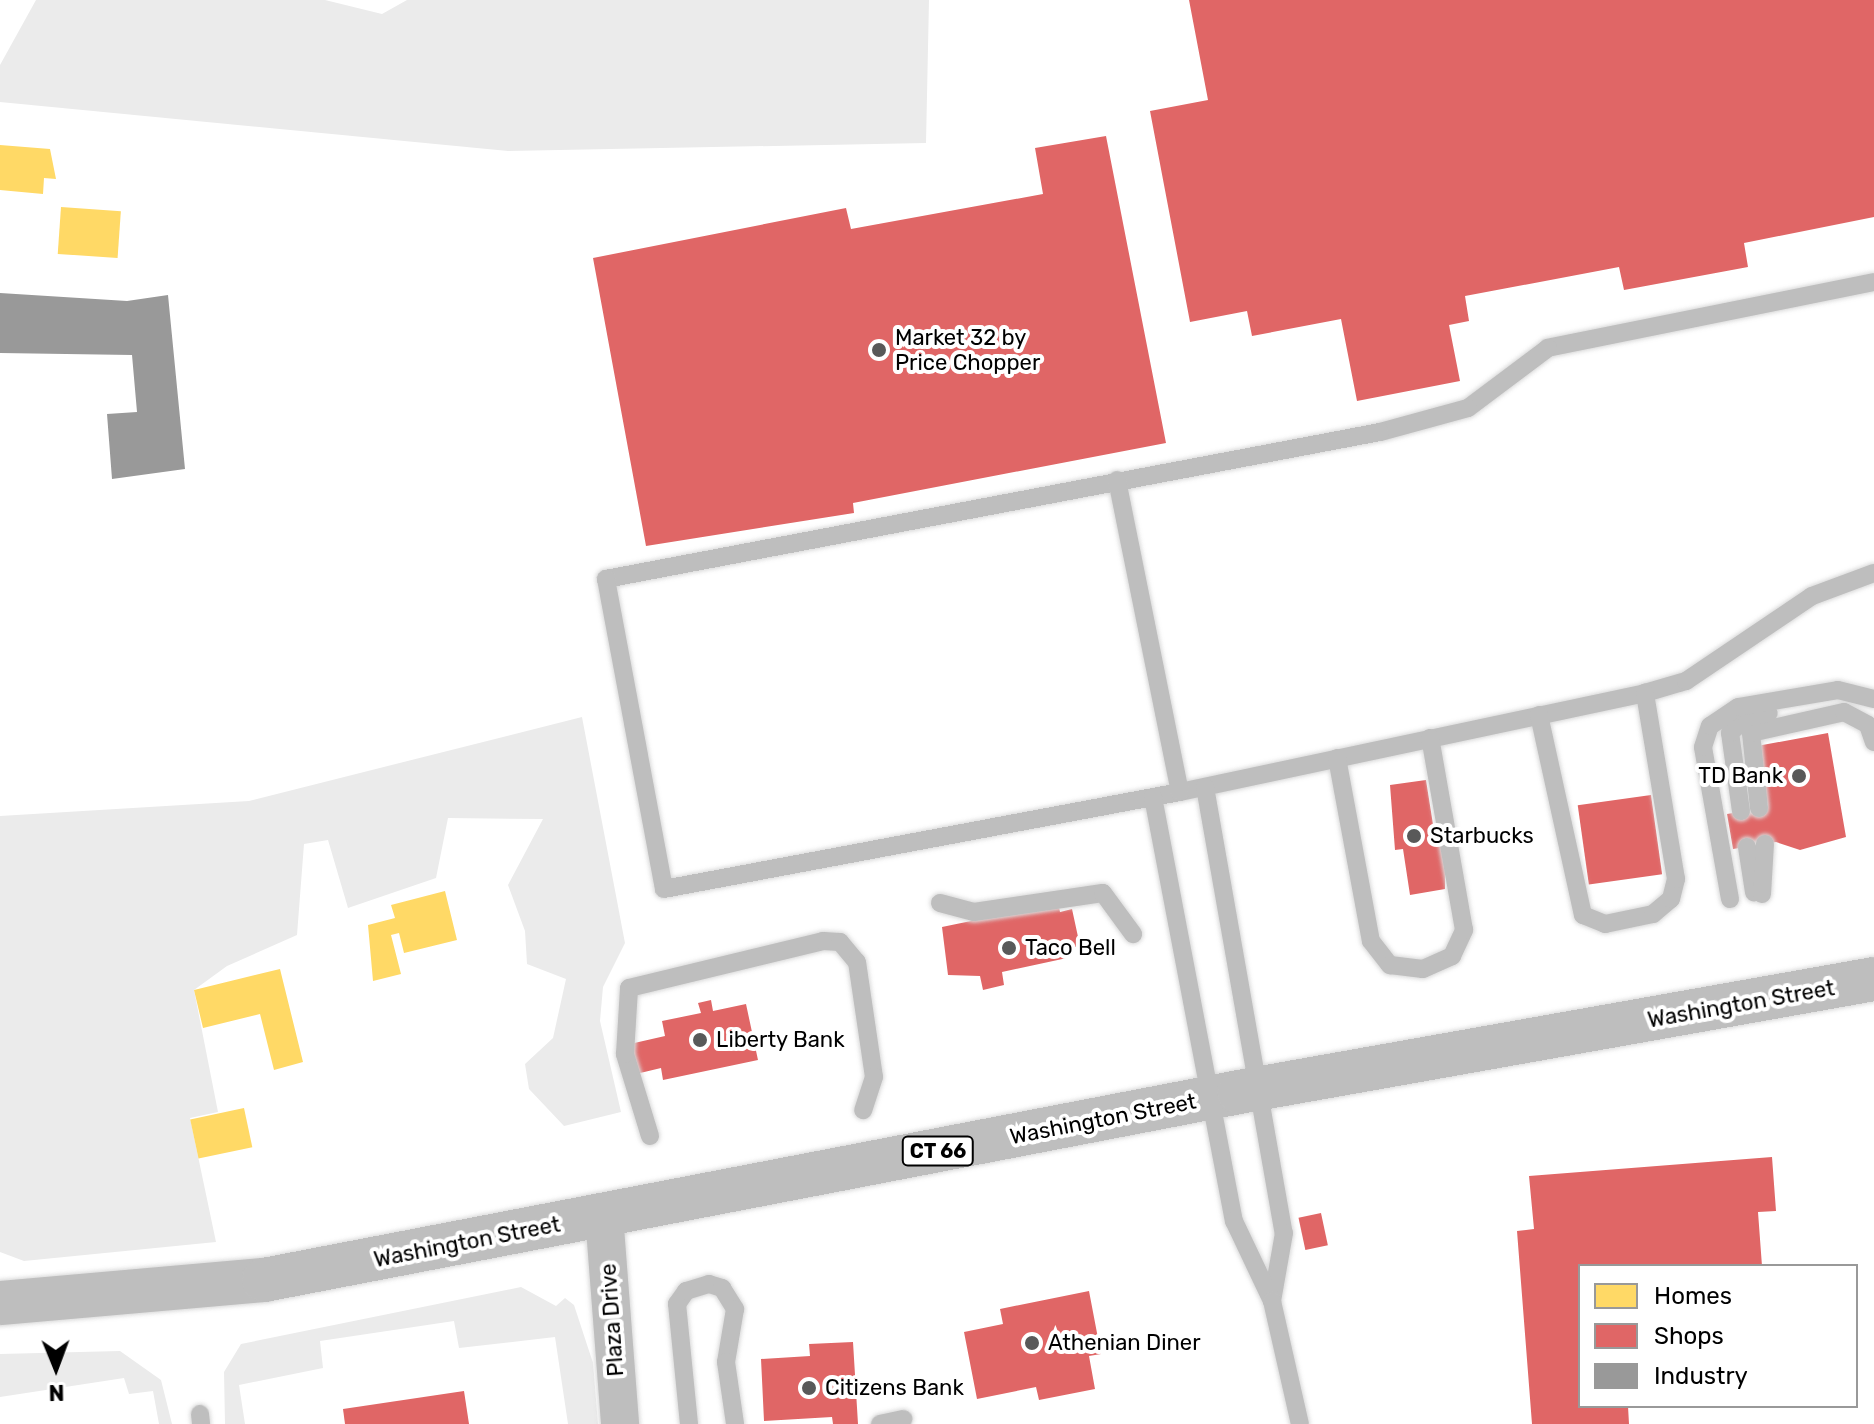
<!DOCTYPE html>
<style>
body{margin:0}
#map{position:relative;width:1874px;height:1424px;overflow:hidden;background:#fff;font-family:Rubik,sans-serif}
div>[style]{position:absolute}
.green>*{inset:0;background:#ebebeb}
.homes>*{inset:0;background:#ffd966;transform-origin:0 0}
.shops>*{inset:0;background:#e06666;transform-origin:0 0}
.industry>*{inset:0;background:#999}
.roads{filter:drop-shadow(0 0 2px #dbdbdb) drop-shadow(0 0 2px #dbdbdb)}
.lane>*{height:18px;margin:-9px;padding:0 9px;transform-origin:9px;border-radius:9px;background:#bebebe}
.street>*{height:38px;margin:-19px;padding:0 19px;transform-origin:19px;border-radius:19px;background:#bebebe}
.highway>*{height:44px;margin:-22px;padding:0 22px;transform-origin:22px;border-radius:22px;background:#bebebe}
.dots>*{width:22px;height:22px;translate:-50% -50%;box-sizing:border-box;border:4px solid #fff;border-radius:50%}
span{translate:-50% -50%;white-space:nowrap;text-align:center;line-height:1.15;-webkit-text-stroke:8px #fff;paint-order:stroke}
.shield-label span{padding:2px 6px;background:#fff;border:2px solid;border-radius:6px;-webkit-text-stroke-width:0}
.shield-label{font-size:20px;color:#000;font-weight:700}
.poi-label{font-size:22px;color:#000}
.left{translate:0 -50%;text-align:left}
.right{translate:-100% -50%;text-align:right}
.street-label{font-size:22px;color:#000}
.legend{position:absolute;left:1578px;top:1264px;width:280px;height:144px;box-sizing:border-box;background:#fff;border:2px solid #999;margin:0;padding:10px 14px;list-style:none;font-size:24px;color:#000}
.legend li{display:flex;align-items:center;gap:16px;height:40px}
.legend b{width:40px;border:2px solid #999}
.north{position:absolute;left:16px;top:1328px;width:80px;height:80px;-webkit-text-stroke:6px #fff;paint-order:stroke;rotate:179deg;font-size:22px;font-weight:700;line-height:32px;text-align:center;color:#000}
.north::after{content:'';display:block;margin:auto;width:28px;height:36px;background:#000;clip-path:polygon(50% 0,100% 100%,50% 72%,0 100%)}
</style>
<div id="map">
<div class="green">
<i style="clip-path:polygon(36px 0,325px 0,382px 14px,407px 0,929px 0,926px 143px,508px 151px,0 102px,0 65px)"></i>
<i style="clip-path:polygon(582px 717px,625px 943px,603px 987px,600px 1021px,621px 1112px,564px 1126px,529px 1089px,525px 1064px,553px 1038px,566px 979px,527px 964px,525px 931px,508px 885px,543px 819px,448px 818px,436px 878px,348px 908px,328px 840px,304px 844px,297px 935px,227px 966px,194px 990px,218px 1112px,190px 1118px,216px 1242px,24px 1261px,0 1252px,0 816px,249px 801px)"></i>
<i style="clip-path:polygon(521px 1287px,556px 1306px,565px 1298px,574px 1305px,593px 1363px,598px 1424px,568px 1424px,555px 1337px,459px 1348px,454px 1321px,320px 1341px,323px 1368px,239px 1385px,245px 1424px,225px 1424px,224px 1372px,241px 1344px)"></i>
<i style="clip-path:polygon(120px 1351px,161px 1380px,172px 1424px,159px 1424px,153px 1391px,129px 1394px,124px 1378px,0 1397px,0 1354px)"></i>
</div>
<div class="homes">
<i style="clip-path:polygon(0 145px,50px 149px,56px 179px,44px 178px,43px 194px,0 190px)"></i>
<i style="left:61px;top:207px;width:60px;height:47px;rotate:4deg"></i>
<i style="clip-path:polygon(445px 891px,457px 940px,404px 953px,399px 933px,391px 935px,401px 974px,373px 981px,368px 925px,395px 918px,391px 905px)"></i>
<i style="clip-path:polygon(280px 969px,303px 1062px,274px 1070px,260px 1014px,203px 1028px,194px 990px)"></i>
<i style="left:244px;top:1108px;width:40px;height:55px;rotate:78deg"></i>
</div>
<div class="shops">
<i style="clip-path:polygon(1189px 0,1874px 0,1874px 217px,1744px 243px,1748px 267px,1624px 290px,1619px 267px,1465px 296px,1469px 321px,1449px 325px,1460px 381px,1357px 401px,1341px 319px,1252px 336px,1247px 311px,1190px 322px,1150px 111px,1208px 100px)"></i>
<i style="clip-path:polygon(1106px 136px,1166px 443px,853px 503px,854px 513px,646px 546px,593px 258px,846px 208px,851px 229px,1043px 194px,1035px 148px)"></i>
<i style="clip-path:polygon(1828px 733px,1846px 837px,1800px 850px,1776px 842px,1733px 849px,1727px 814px,1768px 807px,1757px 746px)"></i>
<i style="clip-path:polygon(1426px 780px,1435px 837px,1445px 836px,1445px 889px,1410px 895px,1403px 849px,1395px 850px,1390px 785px)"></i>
<i style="left:1651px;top:795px;width:80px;height:74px;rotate:82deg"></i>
<i style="clip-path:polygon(1058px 903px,1060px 912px,1072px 909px,1080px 946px,1065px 949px,1067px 958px,1002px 972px,1004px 985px,983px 990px,980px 976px,948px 975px,942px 927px)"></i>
<i style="clip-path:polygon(711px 1000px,713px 1011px,746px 1004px,758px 1060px,663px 1080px,661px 1068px,636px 1074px,630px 1044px,665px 1036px,662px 1021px,701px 1013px,698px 1003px)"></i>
<i style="clip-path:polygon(1772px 1157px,1776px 1211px,1758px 1212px,1762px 1266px,1580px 1266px,1580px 1406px,1628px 1406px,1629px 1424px,1532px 1424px,1517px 1231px,1534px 1229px,1529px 1176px)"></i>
<i style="left:1321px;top:1213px;width:33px;height:23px;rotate:78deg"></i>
<i style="clip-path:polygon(1089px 1291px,1101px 1354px,1089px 1356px,1095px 1389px,1039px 1400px,1036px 1387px,977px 1399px,964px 1332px,1003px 1324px,1000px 1309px)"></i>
<i style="clip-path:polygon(853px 1342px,858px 1424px,833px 1424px,832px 1417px,764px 1421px,761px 1359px,810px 1356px,809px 1344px)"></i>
<i style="clip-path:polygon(464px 1391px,469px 1424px,345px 1424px,343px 1409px)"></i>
</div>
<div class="industry">
<i style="clip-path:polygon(0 293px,127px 301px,168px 295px,185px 469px,112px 479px,107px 414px,137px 412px,132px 355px,0 353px)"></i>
</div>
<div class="roads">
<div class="lane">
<i style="left:1874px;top:282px;width:333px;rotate:168.6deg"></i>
<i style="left:1548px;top:348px;width:100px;rotate:143.1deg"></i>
<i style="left:1468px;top:408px;width:91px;rotate:164.7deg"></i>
<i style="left:1380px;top:432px;width:788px;rotate:169.25deg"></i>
<i style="left:606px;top:579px;width:315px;rotate:79.4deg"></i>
<i style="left:664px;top:889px;width:525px;rotate:-10.65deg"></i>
<i style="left:1180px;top:792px;width:475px;rotate:-12deg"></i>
<i style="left:1645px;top:693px;width:43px;rotate:-16.3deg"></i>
<i style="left:1686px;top:681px;width:152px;rotate:-34deg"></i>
<i style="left:1812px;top:596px;width:66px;rotate:-20.4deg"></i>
<i style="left:1117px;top:480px;width:318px;rotate:78.6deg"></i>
<i style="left:1539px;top:715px;width:205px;rotate:77.6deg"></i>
<i style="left:1583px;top:915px;width:24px;rotate:22deg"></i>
<i style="left:1605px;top:924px;width:49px;rotate:-11.8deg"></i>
<i style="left:1653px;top:914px;width:23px;rotate:-40deg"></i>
<i style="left:1671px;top:899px;width:21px;rotate:-76deg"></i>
<i style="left:1676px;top:879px;width:189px;rotate:-99.5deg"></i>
<i style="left:1337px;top:758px;width:186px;rotate:79.5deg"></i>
<i style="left:1371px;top:941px;width:31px;rotate:52deg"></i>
<i style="left:1390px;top:965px;width:33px;rotate:7deg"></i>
<i style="left:1423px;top:969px;width:32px;rotate:-24deg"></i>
<i style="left:1452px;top:956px;width:29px;rotate:-65deg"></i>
<i style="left:1464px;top:930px;width:195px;rotate:-100deg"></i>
<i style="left:1205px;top:787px;width:453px;rotate:80deg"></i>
<i style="left:1284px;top:1233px;width:69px;rotate:100deg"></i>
<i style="left:1153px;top:797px;width:432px;rotate:79.2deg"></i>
<i style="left:1234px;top:1221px;width:89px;rotate:64.6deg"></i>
<i style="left:1272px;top:1301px;width:126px;rotate:77.2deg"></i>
<i style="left:1759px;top:808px;width:75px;rotate:-96.1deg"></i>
<i style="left:1751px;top:733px;width:95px;rotate:-12.7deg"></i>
<i style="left:1844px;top:712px;width:27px;rotate:28deg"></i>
<i style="left:1868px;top:725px;width:18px;rotate:71deg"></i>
<i style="left:1741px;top:811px;width:79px;rotate:-98deg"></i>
<i style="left:1730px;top:733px;width:23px;rotate:-43deg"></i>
<i style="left:1747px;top:717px;width:22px;rotate:-10deg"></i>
<i style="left:1747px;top:847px;width:46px;rotate:81.2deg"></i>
<i style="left:1762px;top:894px;width:50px;rotate:-86.6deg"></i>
<i style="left:1730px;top:899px;width:154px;rotate:-100.1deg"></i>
<i style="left:1703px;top:747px;width:22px;rotate:-72deg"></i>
<i style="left:1710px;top:726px;width:34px;rotate:-34deg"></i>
<i style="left:1738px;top:707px;width:101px;rotate:-9.6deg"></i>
<i style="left:1838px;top:690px;width:37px;rotate:14deg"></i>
<i style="left:940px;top:903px;width:35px;rotate:15deg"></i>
<i style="left:974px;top:912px;width:130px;rotate:-8.4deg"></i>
<i style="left:1103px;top:893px;width:51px;rotate:53.8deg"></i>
<i style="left:650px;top:1136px;width:86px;rotate:-107deg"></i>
<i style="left:625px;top:1054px;width:66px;rotate:-86.5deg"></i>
<i style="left:629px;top:988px;width:200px;rotate:-13.6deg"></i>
<i style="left:823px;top:941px;width:17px;rotate:3deg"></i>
<i style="left:840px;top:942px;width:26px;rotate:50deg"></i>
<i style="left:857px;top:962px;width:116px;rotate:81.6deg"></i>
<i style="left:874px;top:1077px;width:35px;rotate:108deg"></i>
<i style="left:200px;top:1414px;width:10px;rotate:84deg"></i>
<i style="left:689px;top:1424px;width:121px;rotate:-95.7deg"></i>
<i style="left:677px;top:1304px;width:16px;rotate:-55deg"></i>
<i style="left:686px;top:1291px;width:24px;rotate:-17deg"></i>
<i style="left:709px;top:1284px;width:14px;rotate:17deg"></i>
<i style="left:722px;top:1288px;width:25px;rotate:58deg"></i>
<i style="left:735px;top:1309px;width:54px;rotate:99.6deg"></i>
<i style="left:726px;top:1362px;width:63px;rotate:81.7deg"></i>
<i style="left:880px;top:1424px;width:24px;rotate:-12deg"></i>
</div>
<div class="street">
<i style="left:604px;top:1215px;width:210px;rotate:85.6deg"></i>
</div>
<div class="highway">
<i style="left:0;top:1303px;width:265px;rotate:-5deg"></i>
<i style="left:264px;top:1280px;width:993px;rotate:-10.91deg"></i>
<i style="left:1239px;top:1092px;width:645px;rotate:-10.09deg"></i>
</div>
</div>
<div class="dots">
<i style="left:879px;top:350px;background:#595959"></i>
<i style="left:1799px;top:776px;background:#595959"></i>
<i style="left:1414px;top:836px;background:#595959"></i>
<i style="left:1009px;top:948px;background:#595959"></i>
<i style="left:700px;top:1040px;background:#595959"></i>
<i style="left:1032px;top:1343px;background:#595959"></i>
<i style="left:809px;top:1388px;background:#595959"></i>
</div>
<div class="shield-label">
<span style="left:938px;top:1151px">CT 66</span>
</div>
<div class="poi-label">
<span class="left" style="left:895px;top:350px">Market 32 by<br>Price Chopper</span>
<span class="right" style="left:1783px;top:776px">TD Bank</span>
<span class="left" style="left:1430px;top:836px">Starbucks</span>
<span class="left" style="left:1025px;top:948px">Taco Bell</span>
<span class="left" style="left:716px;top:1040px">Liberty Bank</span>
<span class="left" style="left:1048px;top:1343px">Athenian Diner</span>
<span class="left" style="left:825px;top:1388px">Citizens Bank</span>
</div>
<div class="street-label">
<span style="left:1741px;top:1004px;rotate:-10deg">Washington Street</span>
<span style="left:1103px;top:1119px;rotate:-11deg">Washington Street</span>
<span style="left:467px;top:1242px;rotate:-11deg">Washington Street</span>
<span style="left:612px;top:1320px;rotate:-94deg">Plaza Drive</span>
</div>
<ul class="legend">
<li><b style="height:22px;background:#ffd966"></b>Homes</li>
<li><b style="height:22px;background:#e06666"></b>Shops</li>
<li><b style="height:22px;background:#999"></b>Industry</li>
</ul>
<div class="north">N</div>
</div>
